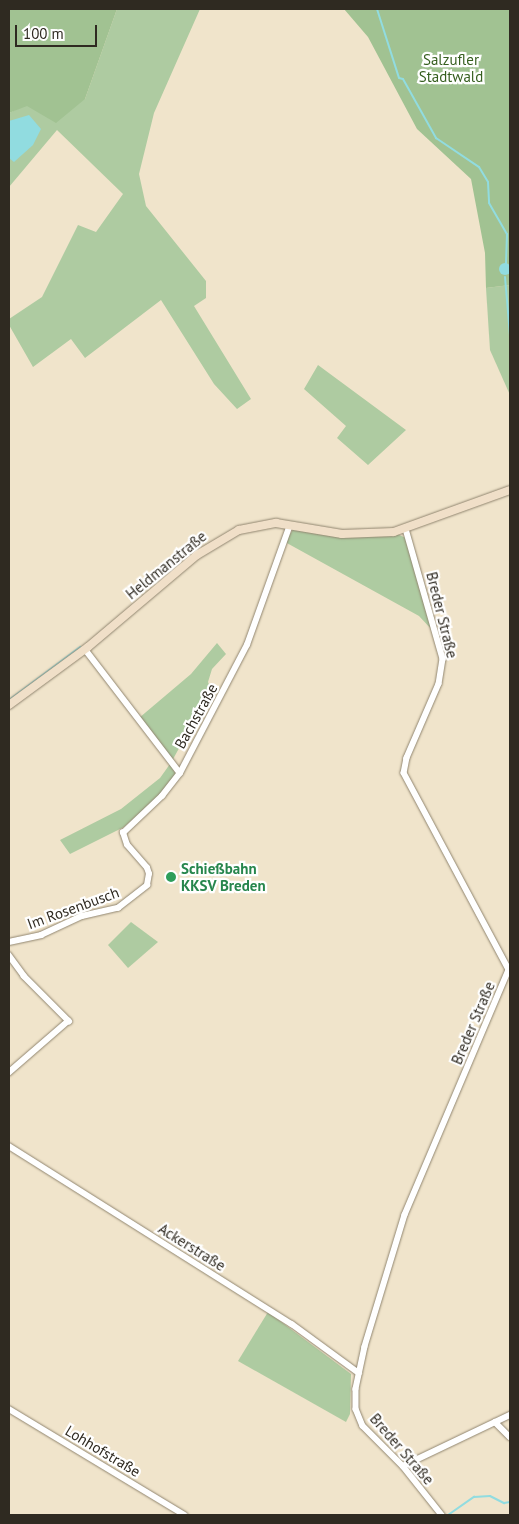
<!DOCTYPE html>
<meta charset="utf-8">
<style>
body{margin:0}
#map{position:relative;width:519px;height:1524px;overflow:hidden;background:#f0e4cb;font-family:"PT Sans",sans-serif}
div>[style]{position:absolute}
.green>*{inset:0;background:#aecba1}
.forest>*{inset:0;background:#a1c292}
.water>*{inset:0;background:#91dce0}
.round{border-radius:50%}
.stream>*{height:2px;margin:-1px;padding:0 1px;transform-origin:1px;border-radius:1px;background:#91dce0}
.roads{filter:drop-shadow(0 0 1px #918670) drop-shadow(0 0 1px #918670)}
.street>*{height:5.5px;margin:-2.75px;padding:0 2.75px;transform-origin:2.75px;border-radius:2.75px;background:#fff}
.secondary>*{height:8px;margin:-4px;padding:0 4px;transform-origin:4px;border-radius:4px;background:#f0dfc8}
.dots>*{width:14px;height:14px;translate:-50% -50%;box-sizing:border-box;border:2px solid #fff;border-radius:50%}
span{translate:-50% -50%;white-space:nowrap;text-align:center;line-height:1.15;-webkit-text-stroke:4.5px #fff;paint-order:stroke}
.park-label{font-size:15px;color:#365f1f}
.street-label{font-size:15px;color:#2f2a21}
.leisure-label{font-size:15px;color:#27864d;font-weight:700}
.left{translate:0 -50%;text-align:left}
.frame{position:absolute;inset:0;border:10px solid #2f2a21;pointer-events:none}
.scale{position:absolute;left:15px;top:25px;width:82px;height:22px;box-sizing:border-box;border:2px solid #2f2a21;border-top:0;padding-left:6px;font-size:15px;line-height:18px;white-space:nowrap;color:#2f2a21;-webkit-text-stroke:4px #fff;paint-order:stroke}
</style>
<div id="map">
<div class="green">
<i style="clip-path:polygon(117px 9px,200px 9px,154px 113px,139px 174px,146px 206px,206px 281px,206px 298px,194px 306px,251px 399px,237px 409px,214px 384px,161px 300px,85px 358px,71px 339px,33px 367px,9px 325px,9px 319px,42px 297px,78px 225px,96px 232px,123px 194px,57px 130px,9px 187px,9px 113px,26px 105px,85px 99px)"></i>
<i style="clip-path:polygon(510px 285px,510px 395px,490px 350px,486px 288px)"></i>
<i style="clip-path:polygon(318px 365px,406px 430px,368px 465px,337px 438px,346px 426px,304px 389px)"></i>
<i style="clip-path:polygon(294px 528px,344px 536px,397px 534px,406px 538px,433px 631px,419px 616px,285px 542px)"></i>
<i style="clip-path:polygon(217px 643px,226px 654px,212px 669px,208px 682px,211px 690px,172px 761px,139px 718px,191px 674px)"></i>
<i style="clip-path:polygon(170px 764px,176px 774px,162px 793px,124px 827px,70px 854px,60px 840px,121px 809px,160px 778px)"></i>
<i style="clip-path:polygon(131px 922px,158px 942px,128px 968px,108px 945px)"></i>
<i style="clip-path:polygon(268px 1312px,351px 1374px,350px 1414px,346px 1422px,238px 1361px)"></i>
</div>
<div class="forest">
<i style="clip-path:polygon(9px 9px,117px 9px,85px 99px,56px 123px,27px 106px,9px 113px)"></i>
<i style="clip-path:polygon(344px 9px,510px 9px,510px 285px,486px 288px,485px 253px,471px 179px,417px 129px,368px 37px)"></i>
</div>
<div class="water">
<i style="clip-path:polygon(29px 115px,41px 129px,33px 145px,14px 162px,9px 158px,9px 121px)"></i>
<i class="round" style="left:499px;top:263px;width:12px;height:12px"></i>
</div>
<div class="stream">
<i style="left:377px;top:9px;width:72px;rotate:72.3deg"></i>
<i style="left:399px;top:78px;width:4px;rotate:14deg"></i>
<i style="left:403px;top:79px;width:68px;rotate:60.8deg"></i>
<i style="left:436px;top:138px;width:52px;rotate:34deg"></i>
<i style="left:479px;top:167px;width:17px;rotate:59deg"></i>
<i style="left:488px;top:182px;width:21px;rotate:87deg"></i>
<i style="left:489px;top:203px;width:36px;rotate:60deg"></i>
<i style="left:507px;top:234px;width:30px;rotate:92deg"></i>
<i style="left:505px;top:277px;width:58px;rotate:85.1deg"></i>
<i style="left:9px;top:700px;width:89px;rotate:-36.7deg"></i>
<i style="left:448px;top:1515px;width:32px;rotate:-35deg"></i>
<i style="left:474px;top:1497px;width:16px;rotate:-4deg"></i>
<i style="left:490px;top:1496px;width:16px;rotate:27deg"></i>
<i style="left:504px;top:1503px;width:6px;rotate:-9deg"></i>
</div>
<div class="roads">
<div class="street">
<i style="left:406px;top:529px;width:135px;rotate:74.1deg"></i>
<i style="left:443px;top:659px;width:25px;rotate:99deg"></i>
<i style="left:439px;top:684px;width:81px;rotate:113.4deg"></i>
<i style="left:407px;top:758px;width:15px;rotate:101deg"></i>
<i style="left:404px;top:773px;width:223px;rotate:61.9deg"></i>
<i style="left:509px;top:970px;width:266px;rotate:113deg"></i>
<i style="left:405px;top:1215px;width:138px;rotate:106.9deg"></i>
<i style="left:365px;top:1347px;width:43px;rotate:102.1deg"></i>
<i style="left:356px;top:1389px;width:20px;rotate:90deg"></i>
<i style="left:356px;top:1409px;width:18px;rotate:68deg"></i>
<i style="left:363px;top:1426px;width:57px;rotate:45deg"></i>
<i style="left:403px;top:1466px;width:63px;rotate:51.5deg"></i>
<i style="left:85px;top:649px;width:156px;rotate:52.5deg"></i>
<i style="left:9px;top:942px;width:33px;rotate:-12deg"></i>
<i style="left:41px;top:935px;width:45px;rotate:-24.9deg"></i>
<i style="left:82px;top:916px;width:37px;rotate:-13deg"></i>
<i style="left:118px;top:908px;width:37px;rotate:-38deg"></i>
<i style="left:147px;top:885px;width:11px;rotate:-80deg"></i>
<i style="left:149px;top:874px;width:6px;rotate:-108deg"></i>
<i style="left:147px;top:868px;width:30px;rotate:-131deg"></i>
<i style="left:127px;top:845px;width:13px;rotate:-108deg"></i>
<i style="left:123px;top:833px;width:54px;rotate:-43.5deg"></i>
<i style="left:162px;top:796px;width:29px;rotate:-52deg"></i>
<i style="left:180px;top:773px;width:144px;rotate:-62.4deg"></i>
<i style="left:247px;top:645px;width:127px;rotate:-70.3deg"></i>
<i style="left:9px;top:955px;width:26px;rotate:54deg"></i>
<i style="left:24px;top:976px;width:64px;rotate:45deg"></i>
<i style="left:69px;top:1021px;width:79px;rotate:139.1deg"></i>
<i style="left:9px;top:1146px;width:334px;rotate:32.2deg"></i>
<i style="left:292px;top:1324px;width:83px;rotate:36.2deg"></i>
<i style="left:9px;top:1409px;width:205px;rotate:31.1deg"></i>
<i style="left:495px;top:1422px;width:21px;rotate:45deg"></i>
<i style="left:403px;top:1466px;width:119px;rotate:-25.5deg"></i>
</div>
<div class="secondary">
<i style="left:9px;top:705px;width:98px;rotate:-36.3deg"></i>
<i style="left:88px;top:647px;width:143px;rotate:-40.2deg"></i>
<i style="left:197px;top:555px;width:49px;rotate:-30.8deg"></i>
<i style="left:239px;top:530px;width:38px;rotate:-11deg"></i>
<i style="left:276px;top:523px;width:67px;rotate:9.5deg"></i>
<i style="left:342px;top:534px;width:52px;rotate:-2.2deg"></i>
<i style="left:394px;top:532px;width:123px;rotate:-19.9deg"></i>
</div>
</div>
<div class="dots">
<i style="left:171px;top:877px;background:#2e9e5b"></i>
</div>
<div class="park-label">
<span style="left:451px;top:68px">Salzufler<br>Stadtwald</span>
</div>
<div class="street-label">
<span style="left:166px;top:565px;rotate:-39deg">Heldmanstraße</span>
<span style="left:442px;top:615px;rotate:76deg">Breder Straße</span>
<span style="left:196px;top:716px;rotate:-61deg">Bachstraße</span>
<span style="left:73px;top:908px;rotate:-20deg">Im Rosenbusch</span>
<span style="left:473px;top:1023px;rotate:-67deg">Breder Straße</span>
<span style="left:192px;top:1247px;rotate:32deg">Ackerstraße</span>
<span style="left:402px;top:1449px;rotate:49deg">Breder Straße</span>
<span style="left:103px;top:1451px;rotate:31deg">Lohhofstraße</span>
</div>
<div class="leisure-label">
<span class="left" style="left:181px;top:877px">Schießbahn<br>KKSV Breden</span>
</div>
<div class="frame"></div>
<div class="scale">100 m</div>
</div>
